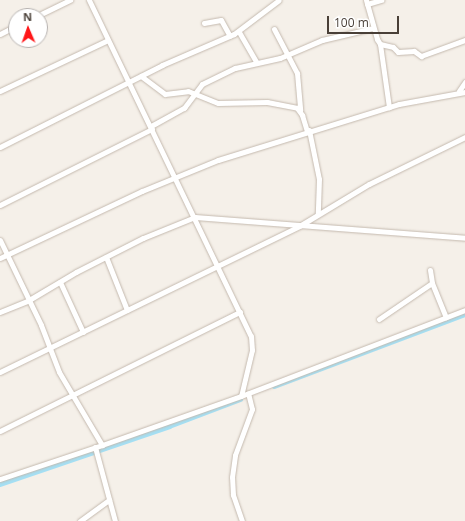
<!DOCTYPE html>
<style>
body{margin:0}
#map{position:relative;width:465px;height:521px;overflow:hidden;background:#f5f0e9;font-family:"Open Sans",sans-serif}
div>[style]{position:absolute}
.canal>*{height:5px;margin:-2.5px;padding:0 2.5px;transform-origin:2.5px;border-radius:2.5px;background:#a5dff3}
.roads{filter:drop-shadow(0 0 1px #c4b9ae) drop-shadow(0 0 1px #c4b9ae)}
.minor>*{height:5px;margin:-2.5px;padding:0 2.5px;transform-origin:2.5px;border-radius:2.5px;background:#fff}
span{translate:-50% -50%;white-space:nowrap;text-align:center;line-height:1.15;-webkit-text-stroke:3px #fff;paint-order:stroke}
.north{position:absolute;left:8px;top:8px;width:40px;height:40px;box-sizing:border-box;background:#fff;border:1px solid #b6b2af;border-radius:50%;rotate:358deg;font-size:11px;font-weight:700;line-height:16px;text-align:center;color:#493f37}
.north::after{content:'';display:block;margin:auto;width:14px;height:18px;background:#ff1618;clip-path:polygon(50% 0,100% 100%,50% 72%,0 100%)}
.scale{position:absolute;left:327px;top:16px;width:72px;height:18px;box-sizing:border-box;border:2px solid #493f37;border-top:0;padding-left:5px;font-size:12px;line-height:14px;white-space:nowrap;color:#493f37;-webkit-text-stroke:3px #fff;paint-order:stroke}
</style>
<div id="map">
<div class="canal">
<i style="left:274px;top:386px;width:204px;rotate:-20.7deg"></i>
<i style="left:0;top:484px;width:179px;rotate:-18.9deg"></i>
<i style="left:169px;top:426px;width:76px;rotate:-20.8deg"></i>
</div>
<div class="roads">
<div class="minor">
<i style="left:89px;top:0;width:373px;rotate:64.3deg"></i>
<i style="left:251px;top:336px;width:14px;rotate:86deg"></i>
<i style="left:252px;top:350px;width:47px;rotate:103.4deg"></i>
<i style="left:366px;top:0;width:41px;rotate:74.2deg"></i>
<i style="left:377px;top:39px;width:6px;rotate:59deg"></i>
<i style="left:380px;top:44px;width:13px;rotate:13deg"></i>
<i style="left:393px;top:47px;width:7px;rotate:45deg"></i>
<i style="left:398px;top:52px;width:16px;rotate:-4deg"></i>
<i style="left:414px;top:51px;width:9px;rotate:36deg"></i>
<i style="left:421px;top:56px;width:47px;rotate:-20deg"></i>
<i style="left:367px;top:4px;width:15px;rotate:-16deg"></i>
<i style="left:37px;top:16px;width:37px;rotate:-26deg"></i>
<i style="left:204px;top:23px;width:17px;rotate:-10deg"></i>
<i style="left:221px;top:20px;width:18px;rotate:61deg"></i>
<i style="left:274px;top:29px;width:50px;rotate:62.4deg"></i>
<i style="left:297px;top:73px;width:37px;rotate:85deg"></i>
<i style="left:239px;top:32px;width:34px;rotate:60deg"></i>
<i style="left:0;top:34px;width:18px;rotate:-27deg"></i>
<i style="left:380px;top:44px;width:64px;rotate:81.9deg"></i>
<i style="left:141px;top:76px;width:30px;rotate:37deg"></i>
<i style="left:165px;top:94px;width:23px;rotate:-7deg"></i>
<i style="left:188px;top:91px;width:32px;rotate:22deg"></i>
<i style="left:218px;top:103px;width:49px;rotate:-1.2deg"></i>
<i style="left:267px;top:102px;width:31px;rotate:11deg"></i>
<i style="left:297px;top:108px;width:9px;rotate:54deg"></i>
<i style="left:302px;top:115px;width:17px;rotate:73deg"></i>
<i style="left:0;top:91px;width:119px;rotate:-25.3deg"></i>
<i style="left:459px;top:91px;width:11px;rotate:-56deg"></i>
<i style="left:151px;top:126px;width:38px;rotate:-29deg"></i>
<i style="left:184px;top:108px;width:30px;rotate:-53deg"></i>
<i style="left:202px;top:84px;width:37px;rotate:-26deg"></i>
<i style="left:235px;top:68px;width:46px;rotate:-12.5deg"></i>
<i style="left:280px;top:58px;width:46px;rotate:-23.2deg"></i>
<i style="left:322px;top:40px;width:52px;rotate:-13.2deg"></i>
<i style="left:309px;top:130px;width:50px;rotate:78.5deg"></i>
<i style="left:319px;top:179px;width:35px;rotate:92deg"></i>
<i style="left:0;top:147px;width:182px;rotate:-26.8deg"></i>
<i style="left:162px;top:65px;width:78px;rotate:-23.3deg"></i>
<i style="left:234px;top:34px;width:56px;rotate:-37.1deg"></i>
<i style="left:0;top:205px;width:170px;rotate:-26.6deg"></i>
<i style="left:0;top:240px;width:94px;rotate:64.2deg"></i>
<i style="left:41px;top:325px;width:50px;rotate:69deg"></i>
<i style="left:59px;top:372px;width:85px;rotate:59.5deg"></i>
<i style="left:102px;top:445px;width:147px;rotate:-19.4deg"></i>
<i style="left:241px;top:396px;width:240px;rotate:-21deg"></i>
<i style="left:106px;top:257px;width:57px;rotate:68.4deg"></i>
<i style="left:0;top:258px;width:157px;rotate:-25.3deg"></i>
<i style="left:142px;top:191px;width:82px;rotate:-22.2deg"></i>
<i style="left:218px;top:160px;width:189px;rotate:-17.2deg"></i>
<i style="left:399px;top:104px;width:67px;rotate:-10.3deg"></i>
<i style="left:430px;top:270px;width:13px;rotate:81deg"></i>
<i style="left:432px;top:283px;width:37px;rotate:68deg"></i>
<i style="left:60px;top:282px;width:55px;rotate:65.3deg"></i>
<i style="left:0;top:312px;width:31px;rotate:-22deg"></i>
<i style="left:29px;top:300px;width:55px;rotate:-30.8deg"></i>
<i style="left:76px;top:272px;width:75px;rotate:-26.9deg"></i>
<i style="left:143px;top:238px;width:56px;rotate:-22deg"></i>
<i style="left:195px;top:217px;width:271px;rotate:4.4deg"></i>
<i style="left:379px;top:319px;width:64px;rotate:-34.2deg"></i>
<i style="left:0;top:372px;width:335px;rotate:-26deg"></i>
<i style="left:301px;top:225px;width:79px;rotate:-31.1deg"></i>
<i style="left:369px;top:184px;width:107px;rotate:-26.1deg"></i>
<i style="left:0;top:431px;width:268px;rotate:-26.4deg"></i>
<i style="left:95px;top:447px;width:77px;rotate:74.9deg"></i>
<i style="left:0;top:479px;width:108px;rotate:-18.4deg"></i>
<i style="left:80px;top:521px;width:36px;rotate:-36deg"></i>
<i style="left:242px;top:521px;width:28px;rotate:-109deg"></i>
<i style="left:233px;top:495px;width:18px;rotate:-93deg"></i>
<i style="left:232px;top:477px;width:22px;rotate:-82deg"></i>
<i style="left:235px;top:455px;width:49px;rotate:-69.7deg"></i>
<i style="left:252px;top:409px;width:16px;rotate:-104deg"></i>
</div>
</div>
<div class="north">N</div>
<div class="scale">100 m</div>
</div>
